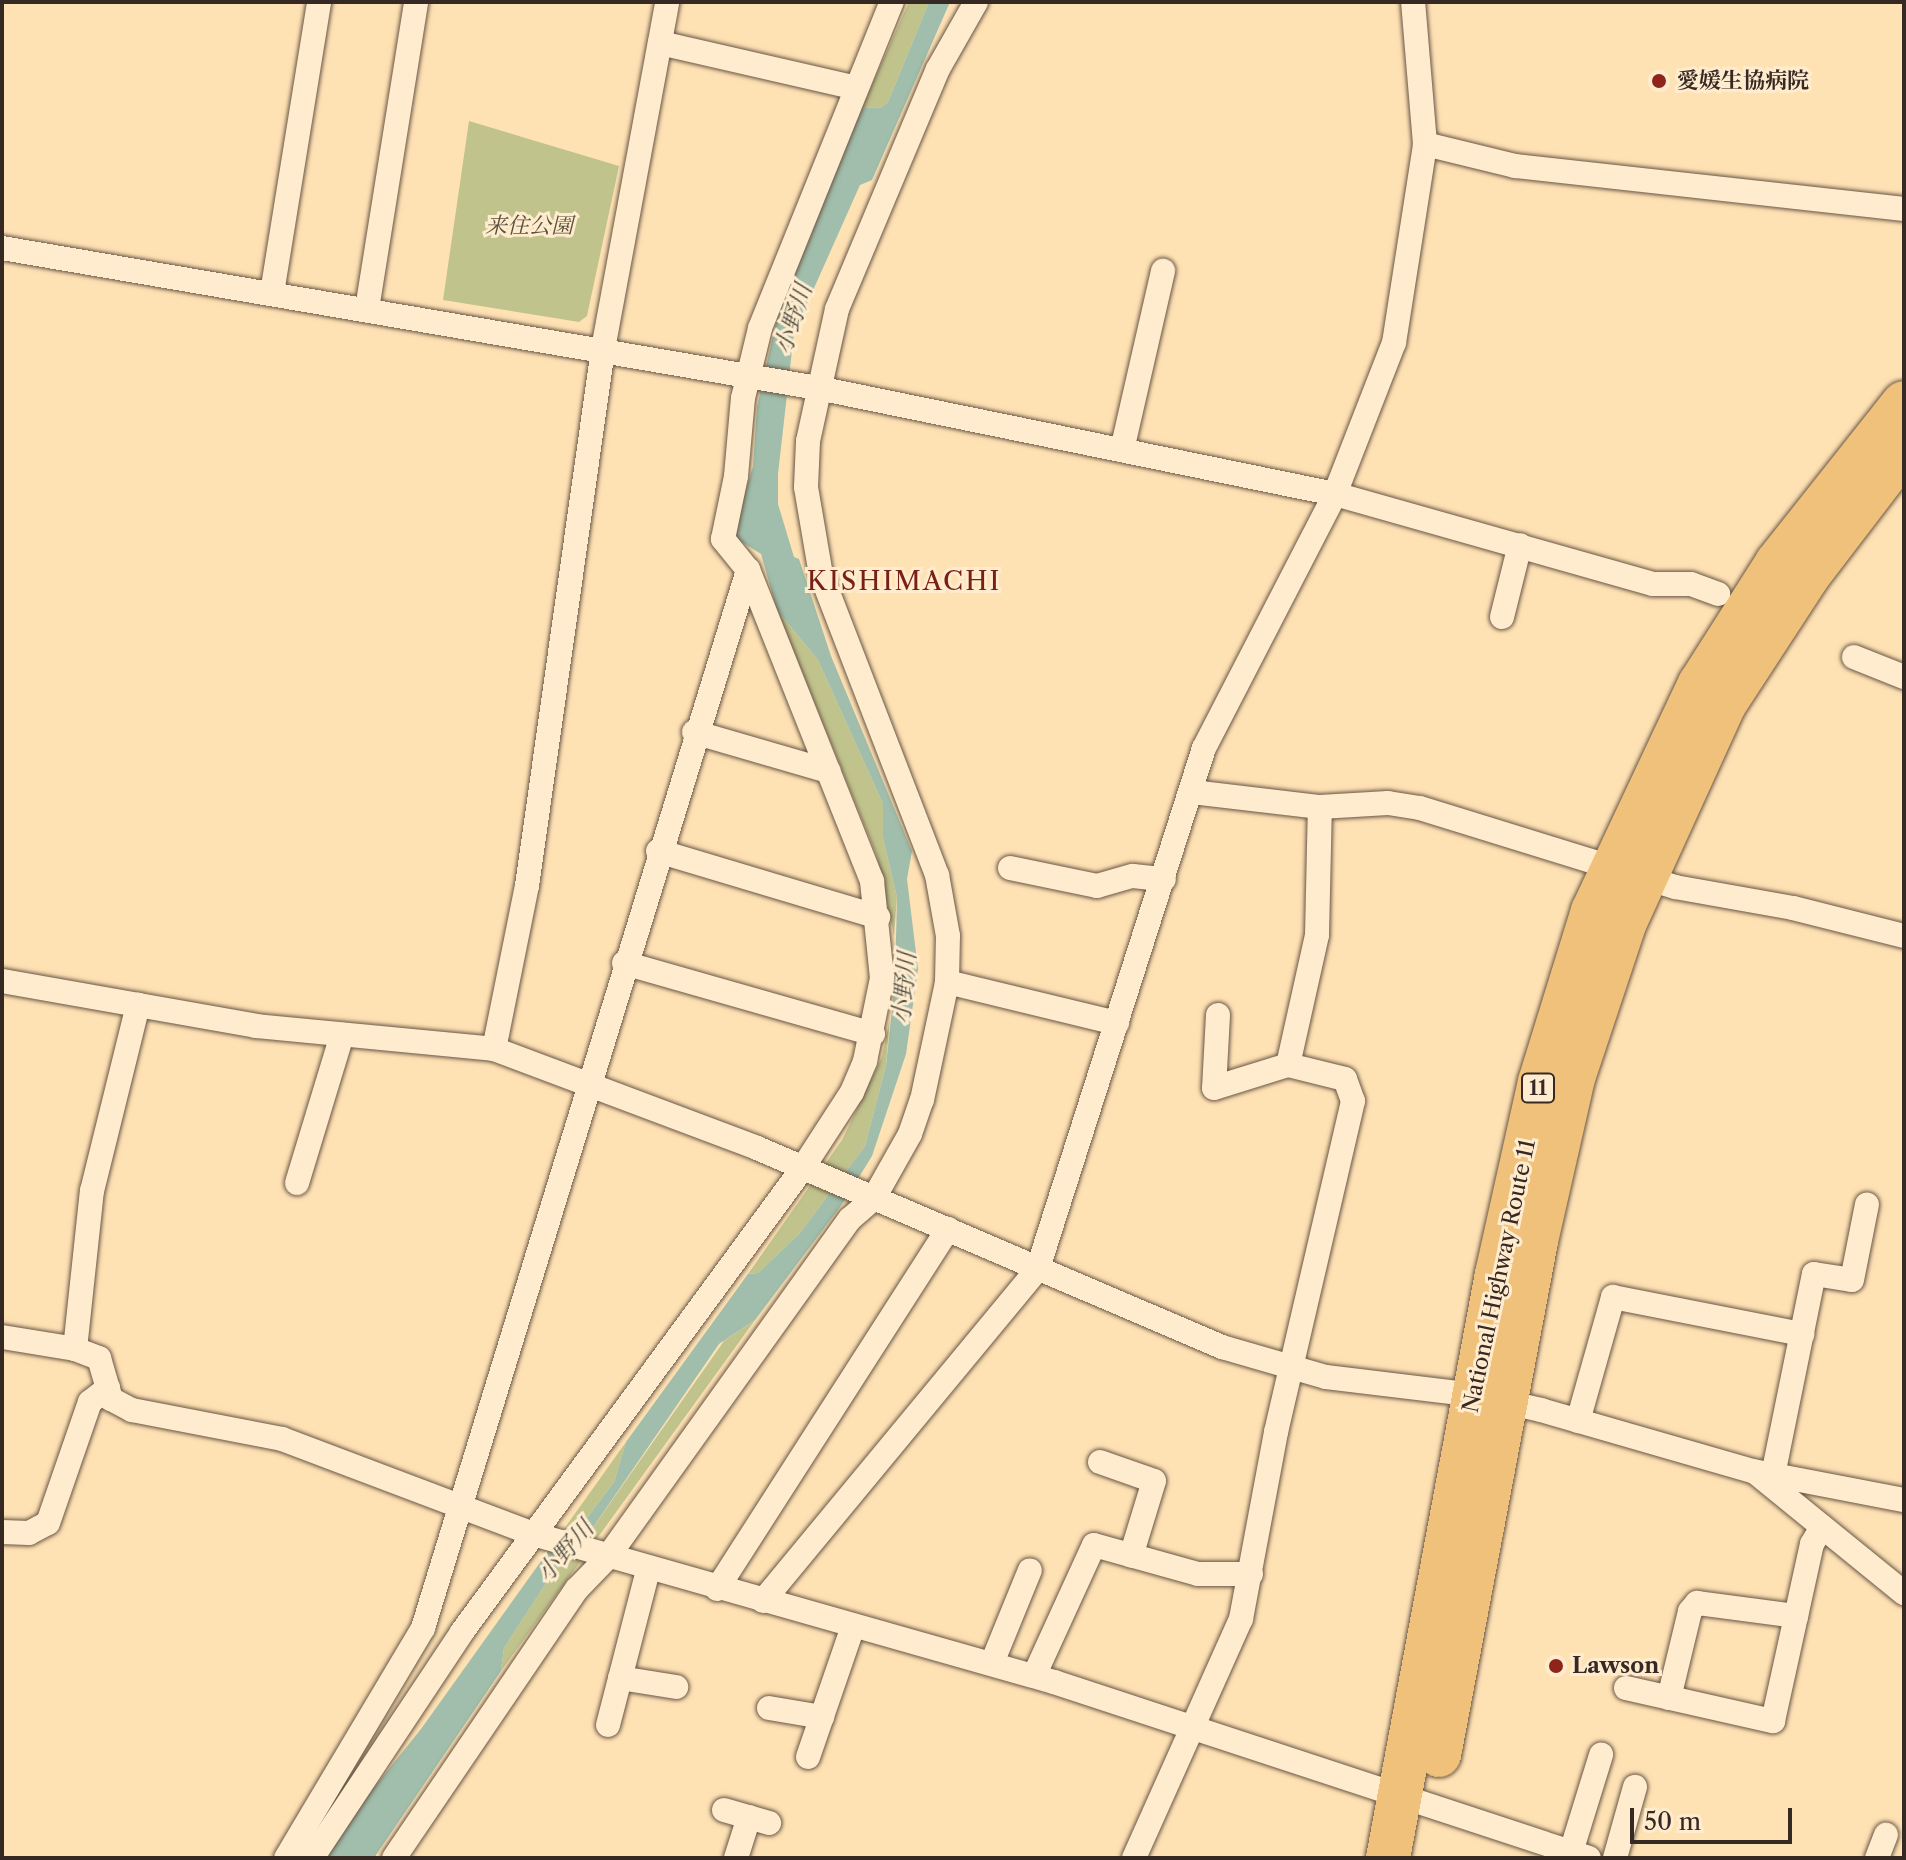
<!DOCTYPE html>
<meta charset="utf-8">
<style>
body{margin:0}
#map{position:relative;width:1906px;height:1860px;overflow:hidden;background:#ffe2b4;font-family:"Libre Caslon Text","Noto Serif JP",serif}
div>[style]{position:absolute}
.green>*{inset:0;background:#c1c38c}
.water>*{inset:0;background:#a0beab}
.roads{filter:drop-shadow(0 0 2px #685646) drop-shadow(0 0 2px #685646)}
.street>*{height:24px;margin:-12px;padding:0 12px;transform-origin:12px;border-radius:12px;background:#ffecce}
.highway>*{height:44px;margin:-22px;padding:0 22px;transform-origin:22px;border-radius:22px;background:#f0c17a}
.dots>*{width:22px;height:22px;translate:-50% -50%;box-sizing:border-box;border:4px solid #ffecce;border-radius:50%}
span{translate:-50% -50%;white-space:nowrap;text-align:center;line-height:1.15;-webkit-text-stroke:6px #ffecce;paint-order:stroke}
.shield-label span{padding:2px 6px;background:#ffecce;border:2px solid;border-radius:6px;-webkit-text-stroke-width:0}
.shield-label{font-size:20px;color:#362822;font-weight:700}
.poi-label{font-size:22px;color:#362822;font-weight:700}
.left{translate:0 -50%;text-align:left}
.park-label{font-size:22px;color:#594f3c;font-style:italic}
.street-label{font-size:22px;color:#362822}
.water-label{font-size:24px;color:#504e44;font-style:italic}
.quarter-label{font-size:26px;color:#7a1f14;letter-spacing:2px}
.frame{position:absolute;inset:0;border:4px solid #362822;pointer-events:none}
.scale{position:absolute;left:1630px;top:1808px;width:162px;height:36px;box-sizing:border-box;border:4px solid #362822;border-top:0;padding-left:10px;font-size:24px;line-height:28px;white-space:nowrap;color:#362822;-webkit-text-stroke:6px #ffecce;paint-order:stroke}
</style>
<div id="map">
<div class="green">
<i style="clip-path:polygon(909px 2px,929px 2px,888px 102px,880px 108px,862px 107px)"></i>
<i style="clip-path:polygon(469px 121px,619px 166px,587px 316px,579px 322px,443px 300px)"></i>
<i style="clip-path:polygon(777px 610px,818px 660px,883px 804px,883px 838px,897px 897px,894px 936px,877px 856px)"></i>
<i style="clip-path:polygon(890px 1018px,886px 1065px,865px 1146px,799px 1234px,758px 1273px,748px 1274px,842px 1140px,882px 1057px)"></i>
<i style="clip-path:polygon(755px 1320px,601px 1533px,501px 1671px,504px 1648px,556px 1568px,587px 1536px,724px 1341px)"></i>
<i style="clip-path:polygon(626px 1442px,614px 1482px,578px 1530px,544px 1557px)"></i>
</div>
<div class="water">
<i style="clip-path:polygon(929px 2px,950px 2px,872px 180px,860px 185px,794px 333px,778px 474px,778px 504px,794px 557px,799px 559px,831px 656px,912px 851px,907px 879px,918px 969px,906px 1054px,872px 1156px,843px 1203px,755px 1320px,719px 1344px,587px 1536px,556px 1568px,504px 1648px,501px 1671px,374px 1858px,326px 1858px,351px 1816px,421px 1729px,544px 1557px,578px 1530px,614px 1482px,626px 1442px,748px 1274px,758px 1273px,799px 1234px,865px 1146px,886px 1065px,895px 982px,897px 897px,883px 838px,883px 804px,818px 660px,777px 610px,761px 554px,737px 539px,735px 527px,753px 466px,757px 407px,780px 305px,862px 107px,880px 108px,888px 102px)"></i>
</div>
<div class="roads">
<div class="street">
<i style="left:660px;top:43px;width:201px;rotate:12.9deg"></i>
<i style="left:1425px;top:144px;width:93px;rotate:13.7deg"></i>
<i style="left:1515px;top:166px;width:391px;rotate:6.3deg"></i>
<i style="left:2px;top:248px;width:828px;rotate:9.74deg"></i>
<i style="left:818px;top:388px;width:528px;rotate:11.59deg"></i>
<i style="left:1335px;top:494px;width:330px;rotate:15.8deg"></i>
<i style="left:1653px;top:584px;width:38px"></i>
<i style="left:1691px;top:584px;width:29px;rotate:20deg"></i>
<i style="left:272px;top:293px;width:295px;rotate:-80.8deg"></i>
<i style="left:367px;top:309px;width:311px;rotate:-80.9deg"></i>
<i style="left:1122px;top:450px;width:184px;rotate:-77.1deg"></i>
<i style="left:1502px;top:617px;width:74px;rotate:-76deg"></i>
<i style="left:1854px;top:657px;width:54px;rotate:21.8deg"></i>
<i style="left:694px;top:732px;width:140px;rotate:16.2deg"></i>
<i style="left:1192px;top:792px;width:129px;rotate:6.7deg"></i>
<i style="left:1320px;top:807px;width:68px;rotate:-3.4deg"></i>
<i style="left:1388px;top:803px;width:32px;rotate:9deg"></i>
<i style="left:1420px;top:808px;width:267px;rotate:17.2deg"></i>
<i style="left:1675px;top:887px;width:120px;rotate:10.1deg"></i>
<i style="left:1793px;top:908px;width:114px;rotate:14.2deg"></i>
<i style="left:658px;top:851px;width:230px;rotate:16.7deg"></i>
<i style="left:1010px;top:868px;width:89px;rotate:11.7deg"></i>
<i style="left:1097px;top:886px;width:37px;rotate:-16deg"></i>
<i style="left:1133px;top:876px;width:31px;rotate:6deg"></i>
<i style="left:624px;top:963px;width:259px;rotate:15.9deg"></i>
<i style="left:2px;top:981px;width:258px;rotate:10deg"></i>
<i style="left:256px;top:1026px;width:239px;rotate:5.5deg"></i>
<i style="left:494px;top:1049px;width:281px;rotate:20.6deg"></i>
<i style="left:757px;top:1148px;width:506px;rotate:23.17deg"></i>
<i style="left:1222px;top:1347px;width:108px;rotate:16.1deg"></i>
<i style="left:1326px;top:1377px;width:149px;rotate:6.9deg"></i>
<i style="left:1474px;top:1395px;width:69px;rotate:12.6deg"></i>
<i style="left:1541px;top:1410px;width:221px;rotate:16.1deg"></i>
<i style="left:1753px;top:1471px;width:154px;rotate:10.9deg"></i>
<i style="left:947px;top:982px;width:175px;rotate:13.6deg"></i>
<i style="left:1218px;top:1015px;width:73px;rotate:93.1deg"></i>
<i style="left:1214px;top:1088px;width:77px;rotate:-17.3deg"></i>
<i style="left:494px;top:1049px;width:166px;rotate:-78.6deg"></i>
<i style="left:527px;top:886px;width:542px;rotate:-81.94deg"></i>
<i style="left:603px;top:349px;width:353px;rotate:-79.5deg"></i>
<i style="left:297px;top:1183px;width:155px;rotate:-73.1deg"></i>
<i style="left:2px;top:1337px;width:74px;rotate:9.3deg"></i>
<i style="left:75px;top:1349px;width:26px;rotate:21deg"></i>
<i style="left:99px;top:1358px;width:43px;rotate:73.7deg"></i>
<i style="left:111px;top:1399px;width:24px;rotate:28deg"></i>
<i style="left:132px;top:1410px;width:153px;rotate:10.9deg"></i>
<i style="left:282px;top:1439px;width:268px;rotate:20.7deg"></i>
<i style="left:533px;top:1534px;width:542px;rotate:15.86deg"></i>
<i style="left:1054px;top:1682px;width:563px;rotate:18.21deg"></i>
<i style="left:75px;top:1349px;width:159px;rotate:-83.9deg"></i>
<i style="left:92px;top:1191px;width:192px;rotate:-76.1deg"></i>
<i style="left:1578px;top:1421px;width:129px;rotate:-74.2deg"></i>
<i style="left:1613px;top:1297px;width:193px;rotate:11.1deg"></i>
<i style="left:1100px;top:1462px;width:57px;rotate:19.4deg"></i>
<i style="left:1154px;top:1481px;width:78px;rotate:107deg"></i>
<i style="left:1755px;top:1472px;width:192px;rotate:39.1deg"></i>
<i style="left:1773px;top:1475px;width:205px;rotate:-78.5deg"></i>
<i style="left:1814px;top:1274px;width:38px;rotate:9deg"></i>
<i style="left:1852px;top:1280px;width:77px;rotate:-78.8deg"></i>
<i style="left:2px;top:1532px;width:27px;rotate:2deg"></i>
<i style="left:29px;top:1533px;width:21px;rotate:-28deg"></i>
<i style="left:48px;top:1523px;width:128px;rotate:-70.9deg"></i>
<i style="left:90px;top:1402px;width:23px;rotate:-38deg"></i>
<i style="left:717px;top:1589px;width:428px;rotate:-57.3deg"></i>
<i style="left:763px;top:1601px;width:432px;rotate:-50.4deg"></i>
<i style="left:1038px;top:1268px;width:546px;rotate:-72.3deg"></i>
<i style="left:1204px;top:748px;width:286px;rotate:-62.7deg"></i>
<i style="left:1335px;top:494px;width:162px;rotate:-68.7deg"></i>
<i style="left:1394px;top:343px;width:201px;rotate:-81.1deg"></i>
<i style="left:1425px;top:144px;width:143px;rotate:-94.8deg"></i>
<i style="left:992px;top:1663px;width:100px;rotate:-67.8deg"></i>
<i style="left:1034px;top:1676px;width:144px;rotate:-65.4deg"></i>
<i style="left:1094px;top:1545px;width:108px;rotate:15.6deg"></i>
<i style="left:1198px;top:1574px;width:53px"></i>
<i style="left:620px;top:1678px;width:57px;rotate:9.1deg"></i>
<i style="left:1626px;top:1688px;width:151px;rotate:12.7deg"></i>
<i style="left:1773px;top:1721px;width:181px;rotate:-77.6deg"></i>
<i style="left:1812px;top:1544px;width:20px;rotate:-60deg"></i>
<i style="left:1669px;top:1698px;width:89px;rotate:-76.4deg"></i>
<i style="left:1690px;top:1611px;width:11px;rotate:-49deg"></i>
<i style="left:1697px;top:1603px;width:100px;rotate:7.5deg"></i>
<i style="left:769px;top:1708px;width:54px;rotate:9.6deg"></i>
<i style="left:608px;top:1725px;width:160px;rotate:-75.5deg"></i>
<i style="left:808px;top:1757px;width:139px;rotate:-71deg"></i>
<i style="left:724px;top:1810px;width:47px;rotate:16.1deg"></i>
<i style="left:1571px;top:1852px;width:102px;rotate:-72.8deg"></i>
<i style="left:286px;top:1858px;width:268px;rotate:-59.2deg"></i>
<i style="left:423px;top:1628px;width:1107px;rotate:-72.92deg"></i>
<i style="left:312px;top:1858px;width:271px;rotate:-56.4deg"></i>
<i style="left:462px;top:1632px;width:574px;rotate:-53.71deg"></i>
<i style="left:802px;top:1169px;width:92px;rotate:-57deg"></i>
<i style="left:852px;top:1092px;width:34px;rotate:-67deg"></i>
<i style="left:865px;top:1061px;width:85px;rotate:-78.4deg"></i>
<i style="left:882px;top:978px;width:98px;rotate:-95.9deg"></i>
<i style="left:872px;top:881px;width:335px;rotate:-111.7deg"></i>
<i style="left:748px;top:570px;width:40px;rotate:-129deg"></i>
<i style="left:723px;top:539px;width:64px;rotate:-78.3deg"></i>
<i style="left:736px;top:476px;width:78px;rotate:-84.9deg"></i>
<i style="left:743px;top:398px;width:72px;rotate:-76.3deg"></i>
<i style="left:760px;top:328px;width:352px;rotate:-68deg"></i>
<i style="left:394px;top:1858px;width:325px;rotate:-55.8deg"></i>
<i style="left:577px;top:1589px;width:43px;rotate:-45.9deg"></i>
<i style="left:607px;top:1558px;width:417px;rotate:-54.4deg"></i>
<i style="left:850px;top:1219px;width:32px;rotate:-41deg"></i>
<i style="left:874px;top:1198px;width:73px;rotate:-60.6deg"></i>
<i style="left:910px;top:1134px;width:36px;rotate:-71deg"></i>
<i style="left:922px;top:1100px;width:121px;rotate:-78deg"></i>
<i style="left:947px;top:982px;width:46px;rotate:-88.8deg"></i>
<i style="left:948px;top:936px;width:62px;rotate:-100.2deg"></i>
<i style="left:937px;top:875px;width:322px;rotate:-111.1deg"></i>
<i style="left:821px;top:575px;width:89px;rotate:-99.7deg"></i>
<i style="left:806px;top:487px;width:46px;rotate:-87.5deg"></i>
<i style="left:808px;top:441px;width:135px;rotate:-77.6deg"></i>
<i style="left:837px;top:309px;width:260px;rotate:-67.2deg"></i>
<i style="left:938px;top:69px;width:77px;rotate:-60.4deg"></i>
<i style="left:736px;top:1858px;width:43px;rotate:-72.4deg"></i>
<i style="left:1134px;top:1858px;width:262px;rotate:-65.9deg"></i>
<i style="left:1241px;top:1619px;width:190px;rotate:-79.4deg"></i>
<i style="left:1276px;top:1432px;width:340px;rotate:-76.9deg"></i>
<i style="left:1353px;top:1101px;width:23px;rotate:-110deg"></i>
<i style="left:1345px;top:1079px;width:59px;rotate:-166.2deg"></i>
<i style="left:1288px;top:1065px;width:133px;rotate:-77.4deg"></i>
<i style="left:1317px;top:935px;width:128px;rotate:-88.7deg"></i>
<i style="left:1615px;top:1858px;width:74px;rotate:-74.3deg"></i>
<i style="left:1877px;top:1858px;width:25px;rotate:-69deg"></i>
</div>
<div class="highway">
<i style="left:1439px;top:1755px;width:523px;rotate:-79.31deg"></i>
<i style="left:1536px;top:1241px;width:167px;rotate:-77.2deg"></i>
<i style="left:1573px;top:1078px;width:164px;rotate:-71.6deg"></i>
<i style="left:1625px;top:922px;width:241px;rotate:-65.5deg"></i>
<i style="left:1725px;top:703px;width:150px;rotate:-56.9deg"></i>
<i style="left:1807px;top:577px;width:160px;rotate:-52.6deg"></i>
<i style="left:1388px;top:1858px;width:594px;rotate:-79.43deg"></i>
<i style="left:1497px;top:1274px;width:197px;rotate:-77.4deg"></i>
<i style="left:1540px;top:1082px;width:179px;rotate:-72.8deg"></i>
<i style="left:1593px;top:911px;width:251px;rotate:-64.8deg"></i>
<i style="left:1700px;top:684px;width:143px;rotate:-57.5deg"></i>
<i style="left:1777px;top:563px;width:204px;rotate:-51.6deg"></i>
</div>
</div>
<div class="dots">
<i style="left:1659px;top:81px;background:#8f2418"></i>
<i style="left:1556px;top:1666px;background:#8f2418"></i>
</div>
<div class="shield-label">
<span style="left:1538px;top:1088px">11</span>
</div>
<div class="poi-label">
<span class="left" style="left:1677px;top:81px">愛媛生協病院</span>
<span class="left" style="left:1572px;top:1666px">Lawson</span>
</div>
<div class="park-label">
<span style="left:529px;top:226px">来住公園</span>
</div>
<div class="street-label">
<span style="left:1499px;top:1276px;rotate:-78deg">National Highway Route 11</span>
</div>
<div class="water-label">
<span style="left:793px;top:319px;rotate:-72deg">小野川</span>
<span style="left:904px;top:988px;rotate:-85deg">小野川</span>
<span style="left:565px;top:1551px;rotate:-49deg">小野川</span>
</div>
<div class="quarter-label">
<span style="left:904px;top:582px">KISHIMACHI</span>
</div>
<div class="frame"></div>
<div class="scale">50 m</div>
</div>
